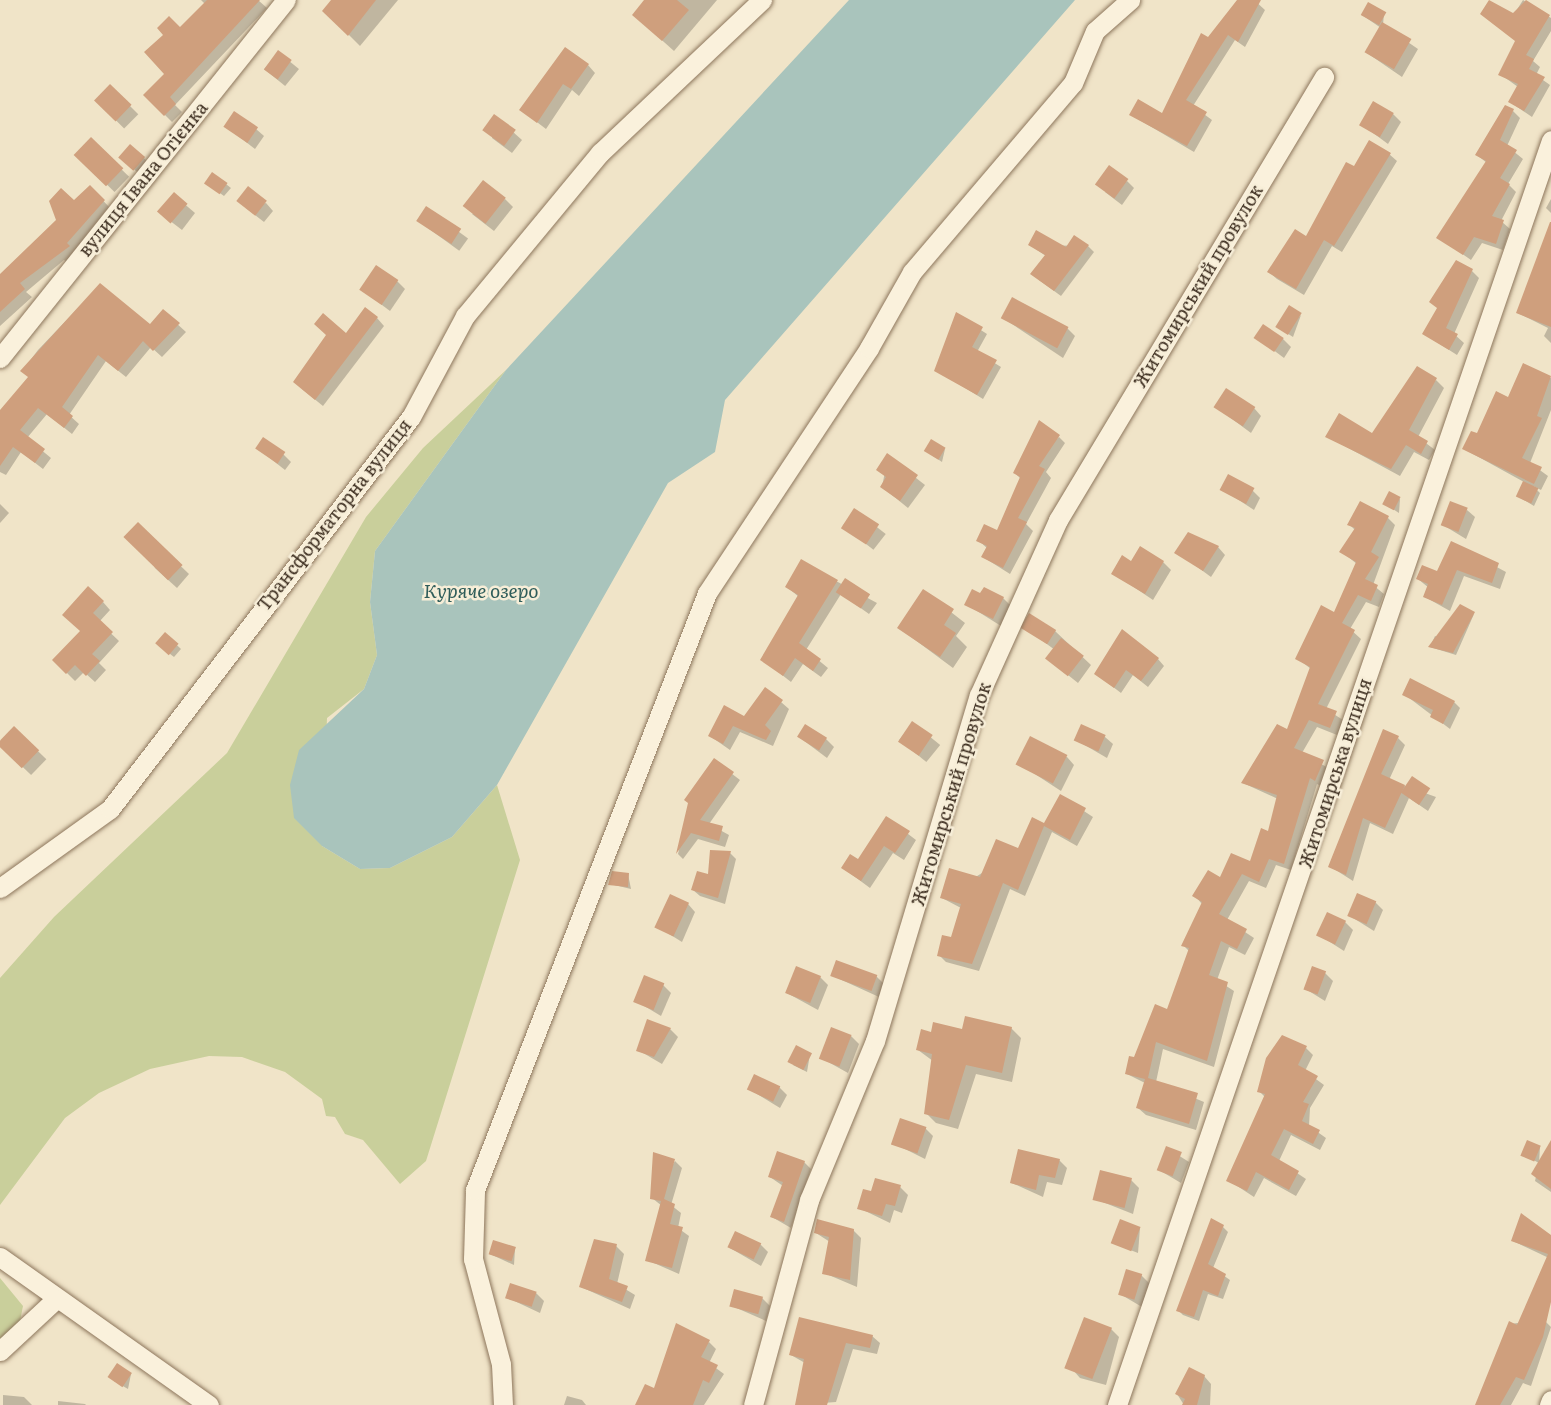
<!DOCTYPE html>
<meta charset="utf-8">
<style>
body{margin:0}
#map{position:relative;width:1551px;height:1405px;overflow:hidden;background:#f0e4c8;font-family:Literata,serif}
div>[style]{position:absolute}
.green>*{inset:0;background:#c9cf9b}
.water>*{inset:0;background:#a9c4bc}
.shadow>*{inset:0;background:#0003;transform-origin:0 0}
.building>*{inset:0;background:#cf9f7d;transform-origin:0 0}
.roads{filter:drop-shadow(0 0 2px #8d765c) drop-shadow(0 0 2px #8d765c)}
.minor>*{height:19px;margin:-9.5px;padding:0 9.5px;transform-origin:9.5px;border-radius:9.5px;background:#faf1dc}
span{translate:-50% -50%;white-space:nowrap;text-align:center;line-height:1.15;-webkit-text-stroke:5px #f7eed8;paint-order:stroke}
.street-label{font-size:18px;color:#3d2e20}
.water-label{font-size:19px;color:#2f5d5a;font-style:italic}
</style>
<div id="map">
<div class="green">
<i style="clip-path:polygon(506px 370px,375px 551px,370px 602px,377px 655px,364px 689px,327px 718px,322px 846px,360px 869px,390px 868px,452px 837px,497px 785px,520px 860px,426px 1161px,400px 1184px,363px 1140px,345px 1134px,335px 1117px,326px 1116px,322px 1099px,285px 1072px,242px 1057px,209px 1056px,150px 1069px,99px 1093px,65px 1118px,0 1205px,0 978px,54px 917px,227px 753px,366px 517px,423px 448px)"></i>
<i style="clip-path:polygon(0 1278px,23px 1306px,19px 1326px,0 1345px)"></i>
</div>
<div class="water">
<i style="clip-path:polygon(849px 0,1075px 0,725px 400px,715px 452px,668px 483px,497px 785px,452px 837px,390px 868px,360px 869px,322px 846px,294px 818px,290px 785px,299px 750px,364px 689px,377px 655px,370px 602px,375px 551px,506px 370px)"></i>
</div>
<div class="shadow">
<i style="clip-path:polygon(201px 0,258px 0,267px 8px,175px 105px,182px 112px,172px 122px,145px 95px,167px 74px,180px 30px,205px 4px)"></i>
<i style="clip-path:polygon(333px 0,398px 0,360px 46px,325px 11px)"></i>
<i style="clip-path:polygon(646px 0,717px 0,674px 51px,645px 25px)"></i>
<i style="clip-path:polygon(1238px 0,1254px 0,1265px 10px,1245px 47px,1235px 40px,1193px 106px,1212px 120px,1194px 152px,1131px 115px,1163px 116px)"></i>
<i style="clip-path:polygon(1523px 0,1551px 18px,1551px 31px,1533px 61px,1540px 67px,1536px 75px,1550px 85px,1532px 117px,1510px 102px,1518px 87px,1500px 74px,1516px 41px,1513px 16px)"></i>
<i style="clip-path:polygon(1384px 13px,1383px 25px,1418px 49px,1402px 77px,1367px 53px,1381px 28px,1362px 15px)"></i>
<i style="left:278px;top:52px;width:27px;height:22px;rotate:39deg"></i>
<i style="clip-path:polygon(588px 65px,595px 73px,579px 96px,572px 90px,546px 129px,521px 110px)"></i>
<i style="left:110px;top:86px;width:40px;height:20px;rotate:45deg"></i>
<i style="clip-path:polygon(1513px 111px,1520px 118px,1507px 146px,1523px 159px,1508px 184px,1516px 192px,1501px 221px,1510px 229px,1503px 250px,1482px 243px,1471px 260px,1438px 237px,1487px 163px,1477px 155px)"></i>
<i style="clip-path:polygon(1393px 114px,1401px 122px,1388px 144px,1361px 124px)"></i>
<i style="clip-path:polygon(495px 116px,522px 140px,512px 153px,492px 138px)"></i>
<i style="clip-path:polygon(225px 126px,256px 129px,264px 136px,255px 149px)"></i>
<i style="left:91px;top:140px;width:53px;height:21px;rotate:44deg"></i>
<i style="clip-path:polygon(1389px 154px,1397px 161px,1342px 252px,1332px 246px,1304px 295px,1277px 279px,1269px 272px,1307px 238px,1354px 168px)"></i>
<i style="clip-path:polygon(144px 158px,151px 166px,143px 177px,129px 165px)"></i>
<i style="clip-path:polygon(213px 174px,231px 188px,224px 196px,210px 186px)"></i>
<i style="clip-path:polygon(1127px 181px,1134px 188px,1122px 205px,1105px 192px)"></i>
<i style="clip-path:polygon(90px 187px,111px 209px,68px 263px,64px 260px,26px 292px,32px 297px,0 326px,0 277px)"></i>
<i style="clip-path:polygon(174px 195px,195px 213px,182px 230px,169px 220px)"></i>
<i style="clip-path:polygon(505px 199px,513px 207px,494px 231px,472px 214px)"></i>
<i style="clip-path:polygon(1551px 199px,1551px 213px,1546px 208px)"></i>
<i style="clip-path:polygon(266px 203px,273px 211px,264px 222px,246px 208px)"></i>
<i style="left:426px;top:208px;width:52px;height:15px;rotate:36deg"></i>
<i style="clip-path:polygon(1551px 226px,1551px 343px,1544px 336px,1548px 328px,1518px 313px)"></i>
<i style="clip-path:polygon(1030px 245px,1088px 246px,1094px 252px,1061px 296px,1039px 280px,1046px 256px)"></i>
<i style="clip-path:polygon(1472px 271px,1479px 278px,1454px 334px,1464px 343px,1457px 355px,1424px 334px)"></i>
<i style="clip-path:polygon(397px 281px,405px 289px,390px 311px,362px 290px)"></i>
<i style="clip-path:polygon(100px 285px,150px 326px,163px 311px,186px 332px,162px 357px,151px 347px,126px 377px,106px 361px,69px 415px,79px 424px,72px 434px,47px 414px,27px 438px,51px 458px,43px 469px,21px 452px,6px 475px,0 472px,0 413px,30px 377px,23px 370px,38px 350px)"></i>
<i style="clip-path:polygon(956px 314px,987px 334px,977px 352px,1001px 367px,983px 399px,936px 370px)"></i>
<i style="clip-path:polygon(1301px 315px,1293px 337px,1282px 330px)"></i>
<i style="clip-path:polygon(377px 318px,384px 326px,323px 406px,302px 389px,346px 335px)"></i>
<i style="clip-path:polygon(1003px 318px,1067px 328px,1075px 336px,1063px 358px)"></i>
<i style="clip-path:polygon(1256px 337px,1283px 339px,1291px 347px,1284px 358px)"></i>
<i style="clip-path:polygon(1524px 365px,1551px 378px,1551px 410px,1530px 463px,1548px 476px,1541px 490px,1533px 486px,1540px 493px,1534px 506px,1517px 496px,1524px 482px,1464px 449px,1508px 399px)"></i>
<i style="clip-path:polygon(1436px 380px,1444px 388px,1418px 437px,1435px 450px,1429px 460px,1414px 452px,1400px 476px,1328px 437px,1373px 435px)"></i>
<i style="clip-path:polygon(1216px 407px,1254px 408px,1261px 416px,1251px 433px)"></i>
<i style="clip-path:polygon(1059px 437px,1065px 443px,1046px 472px,1051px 478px,1026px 524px,1033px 531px,1010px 574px,983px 557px,988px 549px,978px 540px,997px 532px,1021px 479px,1015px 473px)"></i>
<i style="clip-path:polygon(257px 448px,283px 454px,291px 462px,285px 470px)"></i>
<i style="clip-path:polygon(945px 449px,942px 462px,930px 454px)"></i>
<i style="clip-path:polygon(888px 456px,925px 485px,908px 508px,882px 487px)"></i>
<i style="clip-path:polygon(1222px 489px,1252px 490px,1260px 498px,1254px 510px)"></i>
<i style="clip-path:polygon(1400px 499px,1399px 513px,1385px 504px)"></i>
<i style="clip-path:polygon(0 504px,9px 513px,0 523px)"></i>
<i style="left:855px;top:510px;width:39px;height:20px;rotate:38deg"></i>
<i style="clip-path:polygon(1467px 510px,1475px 517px,1466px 539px,1443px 525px)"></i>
<i style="clip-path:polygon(1388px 518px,1395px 525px,1373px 585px,1384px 594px,1379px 607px,1366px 602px,1350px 629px,1361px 639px,1326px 709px,1343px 720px,1337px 735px,1317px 727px,1302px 753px,1330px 769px,1323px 787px,1317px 784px,1291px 870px,1276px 865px,1266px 888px,1249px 881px,1227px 920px,1254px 938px,1245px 955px,1229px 947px,1217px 980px,1234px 991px,1214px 1067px,1163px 1049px,1156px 1082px,1204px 1102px,1196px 1130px,1146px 1115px,1138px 1108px,1145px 1083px,1127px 1074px,1168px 1011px,1190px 952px,1183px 945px,1202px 904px,1195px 896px,1251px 864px,1269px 833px,1278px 799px,1243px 783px,1288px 732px,1311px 669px,1297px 658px,1335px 614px,1357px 564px,1342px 552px,1355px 530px,1349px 524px)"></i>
<i style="clip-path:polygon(138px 525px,189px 574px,177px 588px,155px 568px)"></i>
<i style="clip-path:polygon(1452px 543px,1506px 572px,1500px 589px,1464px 576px,1450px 611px,1425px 597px,1429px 588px,1418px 579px,1438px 573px)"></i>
<i style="clip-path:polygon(1218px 547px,1225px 555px,1211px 577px,1177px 552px)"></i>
<i style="clip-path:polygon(1163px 562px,1171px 570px,1153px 600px,1113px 573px,1131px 563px)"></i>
<i style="clip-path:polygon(836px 581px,877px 603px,869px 614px,841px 594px,806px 650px,828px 668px,821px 677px,803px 664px,791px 682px,763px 660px,799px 597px,787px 587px)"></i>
<i style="clip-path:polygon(924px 591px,965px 623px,956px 636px,967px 647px,953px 668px,899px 628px)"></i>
<i style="clip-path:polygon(1003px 598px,1011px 606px,1001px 626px,966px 604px)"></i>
<i style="clip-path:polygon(103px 602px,110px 610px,99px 622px,119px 641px,99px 663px,106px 670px,95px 682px,84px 672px,75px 681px,54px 660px,82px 631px,65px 615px)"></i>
<i style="clip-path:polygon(1474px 614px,1456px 655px,1430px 647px,1435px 636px,1442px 639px)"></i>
<i style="clip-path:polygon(1025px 628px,1055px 631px,1091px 665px,1078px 683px,1048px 659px,1055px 650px)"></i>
<i style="clip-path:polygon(165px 634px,181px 649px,174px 657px,161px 647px)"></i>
<i style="clip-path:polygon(1158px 659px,1164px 666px,1148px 687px,1133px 675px,1121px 693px,1096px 674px)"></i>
<i style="clip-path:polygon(766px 689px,789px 709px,773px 746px,740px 732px,730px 750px,710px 736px,744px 718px)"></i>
<i style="clip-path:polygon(1404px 694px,1454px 702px,1460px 708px,1450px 729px)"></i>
<i style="left:913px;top:723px;width:35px;height:22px;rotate:39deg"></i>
<i style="left:14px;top:728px;width:45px;height:22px;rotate:44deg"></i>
<i style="clip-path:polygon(799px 737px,826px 739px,834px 747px,827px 758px)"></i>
<i style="clip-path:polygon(1105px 737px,1113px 744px,1107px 758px,1076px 740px)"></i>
<i style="clip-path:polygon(1398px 738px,1405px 745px,1389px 780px,1436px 797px,1428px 811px,1409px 798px,1393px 834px,1370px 823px,1353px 881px,1331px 867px)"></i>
<i style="clip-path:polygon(1067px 757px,1074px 765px,1061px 791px,1018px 763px)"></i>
<i style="clip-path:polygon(714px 760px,740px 780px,709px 824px,729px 835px,725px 847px,698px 839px,683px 859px,678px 854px,690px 804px)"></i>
<i style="clip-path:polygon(1061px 796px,1093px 817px,1077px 846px,1052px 832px,1025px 896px,1010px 889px,979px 971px,946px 962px,939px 955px,952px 939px,961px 908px,942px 898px,1019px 850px,1033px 820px,1045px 826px)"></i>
<i style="clip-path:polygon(887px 818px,916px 840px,904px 860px,893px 853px,870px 888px,843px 868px,858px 862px)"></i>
<i style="clip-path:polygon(730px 853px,736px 859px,725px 904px,700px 896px,693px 890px)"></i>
<i style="clip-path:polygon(628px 874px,631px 889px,610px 884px)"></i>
<i style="clip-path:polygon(1375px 902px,1383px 910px,1374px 931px,1350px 916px)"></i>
<i style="clip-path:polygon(688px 904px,695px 912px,682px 942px,658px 927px)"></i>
<i style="clip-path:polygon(1345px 922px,1353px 930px,1344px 951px,1319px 935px)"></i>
<i style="clip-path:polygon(1325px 973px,1333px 981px,1325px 1001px,1304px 988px)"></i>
<i style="clip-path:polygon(833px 976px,876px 976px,884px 984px,879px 997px)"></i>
<i style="clip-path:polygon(820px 977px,828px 985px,818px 1010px,787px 993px)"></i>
<i style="clip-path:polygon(663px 985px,671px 993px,661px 1016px,636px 1001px)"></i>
<i style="clip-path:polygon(1011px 1028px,1021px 1038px,1012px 1082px,976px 1074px,958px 1129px,936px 1123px,926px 1113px,933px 1061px,918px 1050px,932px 1034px)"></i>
<i style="clip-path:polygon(670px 1029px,678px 1037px,662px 1064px,638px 1050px)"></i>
<i style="clip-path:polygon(851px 1036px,859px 1044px,848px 1073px,821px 1058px)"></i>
<i style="clip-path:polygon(1306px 1048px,1313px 1055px,1305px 1071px,1324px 1085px,1310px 1108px,1309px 1126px,1326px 1138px,1320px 1150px,1291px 1135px,1279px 1161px,1306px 1179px,1296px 1196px,1264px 1178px,1254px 1197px,1228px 1180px,1266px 1098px,1259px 1091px)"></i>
<i style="clip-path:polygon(810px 1054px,807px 1072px,793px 1065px)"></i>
<i style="clip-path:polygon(779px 1087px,787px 1095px,780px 1108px,749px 1089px)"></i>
<i style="clip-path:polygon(925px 1128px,933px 1136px,925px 1159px,893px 1143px)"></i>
<i style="clip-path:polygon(1540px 1147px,1539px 1163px,1551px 1168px,1551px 1192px,1535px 1181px,1539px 1163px,1524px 1155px)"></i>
<i style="clip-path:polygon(1167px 1148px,1189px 1162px,1181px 1183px,1159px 1170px)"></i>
<i style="clip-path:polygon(1059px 1160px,1067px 1168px,1062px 1185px,1047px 1182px,1043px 1197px,1012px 1183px)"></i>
<i style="clip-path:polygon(675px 1161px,682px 1168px,671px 1205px,681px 1213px,678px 1228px,689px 1236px,679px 1274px,647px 1260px,662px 1206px,652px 1198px)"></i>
<i style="clip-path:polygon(804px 1162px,811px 1169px,791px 1228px,772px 1217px,783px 1186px,770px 1177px)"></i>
<i style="clip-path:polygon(1131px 1180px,1139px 1188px,1133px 1214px,1095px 1199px)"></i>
<i style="clip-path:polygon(900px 1187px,908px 1195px,902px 1213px,894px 1210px,890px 1223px,859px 1208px)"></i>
<i style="clip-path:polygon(1522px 1215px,1551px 1237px,1551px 1259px,1513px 1241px)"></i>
<i style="clip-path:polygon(1223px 1227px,1228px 1232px,1213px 1268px,1230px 1280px,1223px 1299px,1208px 1294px,1199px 1321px,1183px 1315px,1178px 1310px)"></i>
<i style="clip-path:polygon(1140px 1228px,1138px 1253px,1115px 1244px)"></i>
<i style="clip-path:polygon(853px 1230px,861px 1238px,857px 1287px,824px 1273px,830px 1242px,816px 1233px)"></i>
<i style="clip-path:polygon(760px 1244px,768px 1252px,761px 1266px,730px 1248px)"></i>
<i style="clip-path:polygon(616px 1246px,624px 1254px,617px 1284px,635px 1295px,630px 1309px,581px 1287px)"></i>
<i style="clip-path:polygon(515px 1249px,514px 1265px,490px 1254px)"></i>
<i style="clip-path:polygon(1141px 1275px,1149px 1283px,1142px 1307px,1120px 1294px)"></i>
<i style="clip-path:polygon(536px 1293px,544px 1301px,540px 1313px,508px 1298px)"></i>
<i style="clip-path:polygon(762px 1298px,770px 1306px,766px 1321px,732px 1306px)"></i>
<i style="clip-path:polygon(1544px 1320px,1551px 1327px,1531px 1386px,1523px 1383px,1511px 1405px,1477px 1405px,1510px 1324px)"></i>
<i style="clip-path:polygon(1111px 1329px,1119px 1337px,1106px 1385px,1080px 1378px,1073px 1370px)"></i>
<i style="clip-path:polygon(872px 1336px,880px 1343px,877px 1354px,853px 1349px,836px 1402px,797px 1405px,805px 1363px,791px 1355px)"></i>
<i style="clip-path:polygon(709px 1342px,716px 1349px,709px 1363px,724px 1374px,704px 1405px,637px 1405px)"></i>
<i style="clip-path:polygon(131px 1374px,128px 1389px,114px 1381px)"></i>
<i style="clip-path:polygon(1204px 1376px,1211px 1384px,1210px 1405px,1184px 1405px,1177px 1394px)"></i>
<i style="clip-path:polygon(3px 1395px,24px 1397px,32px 1405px,3px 1405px)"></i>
<i style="clip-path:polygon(567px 1396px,582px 1400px,586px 1405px,564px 1405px)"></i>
<i style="clip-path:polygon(58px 1401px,85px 1404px,86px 1405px,58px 1405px)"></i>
</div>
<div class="building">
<i style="clip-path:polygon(207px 0,260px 0,170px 97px,176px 104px,164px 116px,143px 95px,164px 74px,144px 52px,163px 35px,157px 28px,169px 16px,180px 27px)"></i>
<i style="clip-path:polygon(331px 0,376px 0,348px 36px,322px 11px)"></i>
<i style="clip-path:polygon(644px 0,677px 0,689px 10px,662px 41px,632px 15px)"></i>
<i style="clip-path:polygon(1237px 0,1261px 0,1238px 42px,1228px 35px,1186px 100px,1207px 112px,1187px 146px,1129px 115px,1138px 99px,1162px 113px,1201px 33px,1208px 37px)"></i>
<i style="clip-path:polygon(1489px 0,1513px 13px,1526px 0,1550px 15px,1526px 55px,1534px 59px,1529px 69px,1545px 77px,1524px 111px,1508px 102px,1518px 84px,1498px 75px,1515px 41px,1480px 14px)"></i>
<i style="left:1368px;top:2px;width:21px;height:15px;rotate:29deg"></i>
<i style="left:1382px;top:22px;width:34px;height:35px;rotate:30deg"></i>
<i style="clip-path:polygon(565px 47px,589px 64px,571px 89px,563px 84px,537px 123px,519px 110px)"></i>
<i style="left:278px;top:50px;width:17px;height:24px;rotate:36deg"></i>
<i style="left:110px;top:84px;width:30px;height:23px;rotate:44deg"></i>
<i style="left:1373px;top:101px;width:24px;height:28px;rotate:30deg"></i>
<i style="clip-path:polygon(1505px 105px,1514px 109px,1500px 140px,1517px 150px,1500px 178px,1510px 184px,1492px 216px,1504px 220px,1496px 244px,1474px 237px,1463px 255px,1436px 238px,1486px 161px,1475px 155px)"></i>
<i style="left:234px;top:111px;width:29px;height:19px;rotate:34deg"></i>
<i style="left:494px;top:114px;width:27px;height:20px;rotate:36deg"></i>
<i style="left:91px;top:137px;width:45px;height:25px;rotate:44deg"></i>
<i style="clip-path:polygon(1369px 140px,1391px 153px,1334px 246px,1324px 240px,1296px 289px,1267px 272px,1295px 229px,1306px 236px,1346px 162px,1354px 166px)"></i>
<i style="left:130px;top:144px;width:20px;height:18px;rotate:41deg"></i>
<i style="left:1109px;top:165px;width:24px;height:24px;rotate:36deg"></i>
<i style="left:212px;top:172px;width:19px;height:14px;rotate:35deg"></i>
<i style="left:483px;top:180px;width:29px;height:33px;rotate:38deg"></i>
<i style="clip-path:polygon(90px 185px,105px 200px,67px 243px,70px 246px,20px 283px,25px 289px,0 312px,0 274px,56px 220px,49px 201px,61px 188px,74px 200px)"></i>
<i style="left:248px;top:186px;width:24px;height:19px;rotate:38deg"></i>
<i style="left:174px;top:192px;width:18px;height:26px;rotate:41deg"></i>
<i style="left:426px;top:206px;width:42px;height:18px;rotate:33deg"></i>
<i style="clip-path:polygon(1550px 222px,1551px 222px,1551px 327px,1516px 313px)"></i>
<i style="clip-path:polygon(1036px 230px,1066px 247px,1074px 235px,1089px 245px,1054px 291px,1030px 274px,1045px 255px,1028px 245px)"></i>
<i style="clip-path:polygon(1456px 260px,1473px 269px,1446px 328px,1458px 334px,1449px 350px,1422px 334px,1437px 308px,1429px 302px)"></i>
<i style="left:376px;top:265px;width:27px;height:30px;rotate:34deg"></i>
<i style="clip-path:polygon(100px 283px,150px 324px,163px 309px,180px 323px,153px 351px,143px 341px,118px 371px,98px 355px,62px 407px,73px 416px,64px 428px,38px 408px,20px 430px,45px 449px,35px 463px,13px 447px,0 466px,0 410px,28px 377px,20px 371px)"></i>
<i style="left:1012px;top:297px;width:64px;height:24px;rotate:28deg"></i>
<i style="left:1289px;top:305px;width:15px;height:26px;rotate:32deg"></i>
<i style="clip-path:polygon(365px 307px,378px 317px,315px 400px,293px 382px,326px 335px,314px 324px,323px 313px,346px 333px)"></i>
<i style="clip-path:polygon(956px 312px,983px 327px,972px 347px,997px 360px,977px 395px,934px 371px)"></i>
<i style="left:1263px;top:324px;width:25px;height:17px;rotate:34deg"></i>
<i style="clip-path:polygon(1523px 363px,1551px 376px,1537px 416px,1542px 418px,1522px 458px,1542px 467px,1534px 484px,1462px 449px,1471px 431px,1477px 433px,1496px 391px,1508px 397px)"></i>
<i style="clip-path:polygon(1417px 366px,1437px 378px,1409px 430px,1428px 441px,1421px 454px,1406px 445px,1391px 469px,1325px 437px,1339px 413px,1372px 433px)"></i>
<i style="left:1226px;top:388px;width:35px;height:23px;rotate:33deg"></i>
<i style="clip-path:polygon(1039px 420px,1060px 435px,1039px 466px,1045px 469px,1018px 518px,1027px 522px,1003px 568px,981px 557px,987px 546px,976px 541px,984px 524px,997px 530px,1020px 477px,1013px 473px)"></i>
<i style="left:263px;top:437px;width:27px;height:14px;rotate:34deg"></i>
<i style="left:931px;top:439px;width:17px;height:14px;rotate:31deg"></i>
<i style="clip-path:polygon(887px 453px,918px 475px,900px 501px,880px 487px,886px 477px,876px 470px)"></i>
<i style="left:1228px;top:474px;width:30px;height:18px;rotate:28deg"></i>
<i style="left:1523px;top:481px;width:17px;height:17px;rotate:25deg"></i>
<i style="left:1389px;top:491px;width:13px;height:15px;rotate:27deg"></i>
<i style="clip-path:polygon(1360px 501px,1389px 516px,1371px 552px,1379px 557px,1365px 579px,1378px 585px,1371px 601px,1358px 595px,1342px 623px,1355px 630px,1318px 704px,1337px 711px,1330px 728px,1309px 720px,1294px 748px,1324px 760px,1315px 781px,1310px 778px,1284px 864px,1269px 859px,1259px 882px,1242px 874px,1219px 914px,1247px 929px,1237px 949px,1221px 941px,1209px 975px,1228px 982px,1207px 1061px,1156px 1042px,1148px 1078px,1198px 1093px,1189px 1124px,1136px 1108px,1145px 1079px,1125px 1074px,1129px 1056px,1134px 1057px,1155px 1004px,1167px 1009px,1189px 948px,1181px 946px,1202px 902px,1192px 896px,1208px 870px,1220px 877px,1231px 853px,1250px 861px,1261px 828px,1268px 831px,1277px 795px,1241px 783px,1277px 724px,1287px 729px,1310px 667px,1295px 659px,1321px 605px,1334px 612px,1356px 562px,1339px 552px,1355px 528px,1347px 525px)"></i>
<i style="left:1450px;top:501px;width:19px;height:26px;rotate:21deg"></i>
<i style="left:854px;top:508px;width:30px;height:24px;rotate:33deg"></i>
<i style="left:138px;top:522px;width:62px;height:21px;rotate:44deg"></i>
<i style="clip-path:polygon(1188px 532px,1219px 546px,1203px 571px,1174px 553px)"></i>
<i style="clip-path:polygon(1451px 541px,1499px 563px,1492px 583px,1457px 570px,1442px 605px,1423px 597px,1428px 584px,1416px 579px,1422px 565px,1437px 571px)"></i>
<i style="clip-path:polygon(1140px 546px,1164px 561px,1145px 594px,1111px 574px,1122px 555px,1131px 561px)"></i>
<i style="clip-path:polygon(801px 559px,838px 580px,799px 643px,821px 659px,813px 671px,795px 658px,783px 676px,760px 660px,798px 595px,785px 587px)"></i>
<i style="left:845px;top:578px;width:30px;height:17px;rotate:33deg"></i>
<i style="clip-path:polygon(88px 586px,104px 601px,93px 613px,113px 632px,92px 654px,100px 661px,86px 676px,75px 665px,66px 674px,52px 660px,80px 631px,62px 615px)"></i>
<i style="clip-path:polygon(984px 587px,1004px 597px,993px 619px,964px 605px,972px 589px,980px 593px)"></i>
<i style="clip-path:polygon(923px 589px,954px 609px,944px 625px,956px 633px,940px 657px,897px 628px)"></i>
<i style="clip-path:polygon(1460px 604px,1475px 612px,1453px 653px,1428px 647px)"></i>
<i style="left:1029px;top:613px;width:32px;height:17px;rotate:32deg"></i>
<i style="clip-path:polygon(1122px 629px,1159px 658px,1141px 681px,1126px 670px,1114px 688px,1094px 674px)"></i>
<i style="left:165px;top:632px;width:18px;height:15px;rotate:41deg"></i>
<i style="left:1061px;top:638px;width:29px;height:26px;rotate:38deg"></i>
<i style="clip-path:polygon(1410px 678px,1455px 701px,1443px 724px,1430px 717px,1433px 710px,1402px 695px)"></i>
<i style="clip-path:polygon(765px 687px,783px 700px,765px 725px,771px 731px,766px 740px,733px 726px,723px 744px,708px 736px,724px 705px,744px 716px)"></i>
<i style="left:912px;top:721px;width:25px;height:25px;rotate:34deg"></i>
<i style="left:805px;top:724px;width:26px;height:15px;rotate:32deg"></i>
<i style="left:1081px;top:724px;width:27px;height:18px;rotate:24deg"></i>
<i style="left:14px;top:726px;width:35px;height:25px;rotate:44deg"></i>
<i style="clip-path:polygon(1383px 729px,1399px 736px,1381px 774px,1405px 785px,1385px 828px,1363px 818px,1346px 875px,1328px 867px)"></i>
<i style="left:1030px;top:736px;width:42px;height:32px;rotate:27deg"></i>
<i style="clip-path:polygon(714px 758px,734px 772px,700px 820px,723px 826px,719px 841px,691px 833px,676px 854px,688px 803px,684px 800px)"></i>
<i style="left:1412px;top:776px;width:22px;height:20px;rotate:34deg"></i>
<i style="clip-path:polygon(1060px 794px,1086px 808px,1070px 840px,1044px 826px,1018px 890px,1003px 883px,972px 964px,937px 956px,942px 935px,951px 937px,961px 904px,940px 898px,949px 868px,980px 877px,996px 839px,1018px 848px,1032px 817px,1044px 823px)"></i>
<i style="clip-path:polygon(886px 816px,910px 831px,895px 853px,884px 846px,861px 881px,841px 868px,850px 854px,858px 859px)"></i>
<i style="clip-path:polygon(710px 850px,731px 851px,718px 898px,691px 890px,697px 871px,708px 874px)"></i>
<i style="clip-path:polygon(612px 871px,629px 873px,628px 887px,608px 885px)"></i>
<i style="left:1357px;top:893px;width:21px;height:25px;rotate:23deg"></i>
<i style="left:670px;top:894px;width:21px;height:37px;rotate:25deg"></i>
<i style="left:1327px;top:912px;width:21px;height:26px;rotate:25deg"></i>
<i style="left:836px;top:960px;width:44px;height:17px;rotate:20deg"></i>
<i style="left:796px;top:966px;width:27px;height:29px;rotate:22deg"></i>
<i style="left:1312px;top:966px;width:15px;height:25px;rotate:20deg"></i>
<i style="left:644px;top:975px;width:22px;height:29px;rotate:22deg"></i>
<i style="clip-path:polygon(965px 1016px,1012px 1027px,1002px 1073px,966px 1065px,949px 1120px,924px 1114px,932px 1054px,916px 1050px,921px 1029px,931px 1032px,933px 1022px,962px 1029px)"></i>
<i style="clip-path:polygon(647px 1019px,671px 1028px,654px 1057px,636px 1051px)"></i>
<i style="left:831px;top:1027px;width:22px;height:34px;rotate:21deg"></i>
<i style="clip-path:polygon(1282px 1035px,1307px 1046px,1298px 1065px,1318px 1076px,1303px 1102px,1309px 1104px,1302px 1121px,1320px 1130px,1313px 1144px,1284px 1129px,1271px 1155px,1299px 1171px,1289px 1190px,1256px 1172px,1247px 1191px,1226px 1181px,1265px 1094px,1257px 1092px,1266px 1058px)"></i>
<i style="left:796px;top:1045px;width:18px;height:19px;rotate:27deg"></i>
<i style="left:754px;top:1074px;width:29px;height:17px;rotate:25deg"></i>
<i style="left:900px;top:1118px;width:28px;height:28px;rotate:19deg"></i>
<i style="left:1527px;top:1140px;width:15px;height:17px;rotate:23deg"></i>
<i style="clip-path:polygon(1551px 1140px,1551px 1189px,1531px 1174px)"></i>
<i style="left:1166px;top:1146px;width:17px;height:26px;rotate:21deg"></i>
<i style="clip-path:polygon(1018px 1149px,1060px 1159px,1055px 1178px,1039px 1175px,1036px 1190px,1010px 1183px)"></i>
<i style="clip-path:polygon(777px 1151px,805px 1161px,784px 1222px,770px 1217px,783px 1182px,768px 1177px)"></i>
<i style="clip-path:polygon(653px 1152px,675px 1159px,664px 1199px,675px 1204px,670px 1224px,683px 1227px,672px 1268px,645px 1261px,661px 1201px,650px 1199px)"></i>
<i style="left:1100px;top:1170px;width:33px;height:31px;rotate:14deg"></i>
<i style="clip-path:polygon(875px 1178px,901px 1185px,895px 1206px,886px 1204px,882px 1216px,857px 1209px,863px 1189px,871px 1191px)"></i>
<i style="clip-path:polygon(1521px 1213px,1551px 1235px,1551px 1302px,1543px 1337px,1524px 1380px,1516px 1377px,1500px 1405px,1475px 1405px,1509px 1321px,1517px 1325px,1548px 1254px,1511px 1241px)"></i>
<i style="clip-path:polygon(1211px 1218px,1224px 1225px,1208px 1264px,1226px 1274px,1218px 1296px,1203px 1290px,1194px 1317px,1176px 1311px)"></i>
<i style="clip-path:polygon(817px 1219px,854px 1229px,850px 1280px,822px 1274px,829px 1237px,814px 1233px)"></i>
<i style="left:1120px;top:1219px;width:22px;height:26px;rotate:21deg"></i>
<i style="left:735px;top:1231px;width:29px;height:18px;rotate:25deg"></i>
<i style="clip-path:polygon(594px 1239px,617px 1244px,609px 1279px,628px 1286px,622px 1302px,579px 1287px)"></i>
<i style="left:493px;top:1240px;width:24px;height:15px;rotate:17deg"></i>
<i style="left:1126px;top:1269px;width:17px;height:27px;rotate:17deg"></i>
<i style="left:510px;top:1283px;width:28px;height:16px;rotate:18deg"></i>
<i style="left:734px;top:1289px;width:30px;height:18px;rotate:15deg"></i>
<i style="clip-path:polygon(799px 1317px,873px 1335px,870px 1348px,846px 1343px,827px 1405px,795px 1405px,804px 1359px,789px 1355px)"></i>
<i style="left:1084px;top:1317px;width:30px;height:55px;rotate:21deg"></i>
<i style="clip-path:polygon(676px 1323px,710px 1340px,701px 1357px,718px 1365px,709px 1383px,703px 1380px,693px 1405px,635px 1405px,645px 1384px,654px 1388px)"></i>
<i style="left:117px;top:1363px;width:18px;height:17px;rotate:34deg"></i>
<i style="clip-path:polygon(1189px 1367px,1205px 1375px,1197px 1405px,1182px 1405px,1185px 1399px,1175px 1394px)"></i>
</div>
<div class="roads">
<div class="minor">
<i style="left:0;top:358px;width:458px;rotate:-51.4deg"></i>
<i style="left:0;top:888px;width:135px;rotate:-35.7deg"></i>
<i style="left:110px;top:809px;width:494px;rotate:-52.5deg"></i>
<i style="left:411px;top:417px;width:115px;rotate:-61.9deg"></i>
<i style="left:465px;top:316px;width:212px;rotate:-50.4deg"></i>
<i style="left:600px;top:153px;width:223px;rotate:-43.4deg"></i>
<i style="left:0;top:1257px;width:256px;rotate:35.3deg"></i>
<i style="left:0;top:1351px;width:76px;rotate:-42.9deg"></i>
<i style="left:503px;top:1405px;width:41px;rotate:-92.8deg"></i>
<i style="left:501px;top:1364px;width:109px;rotate:-104.9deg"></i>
<i style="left:473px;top:1259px;width:69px;rotate:-88.3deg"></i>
<i style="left:475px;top:1190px;width:640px;rotate:-68.76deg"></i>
<i style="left:707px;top:593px;width:294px;rotate:-56.5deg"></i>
<i style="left:869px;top:348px;width:87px;rotate:-60.5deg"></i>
<i style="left:912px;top:272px;width:248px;rotate:-49.6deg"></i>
<i style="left:1073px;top:83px;width:56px;rotate:-67.1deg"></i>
<i style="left:1095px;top:31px;width:47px;rotate:-41.5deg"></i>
<i style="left:753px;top:1405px;width:213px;rotate:-74.7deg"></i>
<i style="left:809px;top:1200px;width:172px;rotate:-67.5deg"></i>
<i style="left:875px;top:1041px;width:361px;rotate:-73.3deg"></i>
<i style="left:979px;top:695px;width:192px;rotate:-65.7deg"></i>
<i style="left:1058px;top:520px;width:517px;rotate:-59.02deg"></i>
<i style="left:1117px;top:1405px;width:1337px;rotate:-71.06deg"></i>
<i style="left:1549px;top:1405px;width:5px;rotate:-68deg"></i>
</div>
</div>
<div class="street-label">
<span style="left:143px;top:179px;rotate:-51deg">вулиця Івана Огієнка</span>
<span style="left:1198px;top:286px;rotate:-59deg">Житомирський провулок</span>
<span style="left:334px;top:515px;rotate:-52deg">Трансформаторна вулиця</span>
<span style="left:1335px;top:773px;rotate:-72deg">Житомирська вулиця</span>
<span style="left:951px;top:794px;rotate:-73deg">Житомирський провулок</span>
</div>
<div class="water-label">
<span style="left:481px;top:591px">Куряче озеро</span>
</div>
</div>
